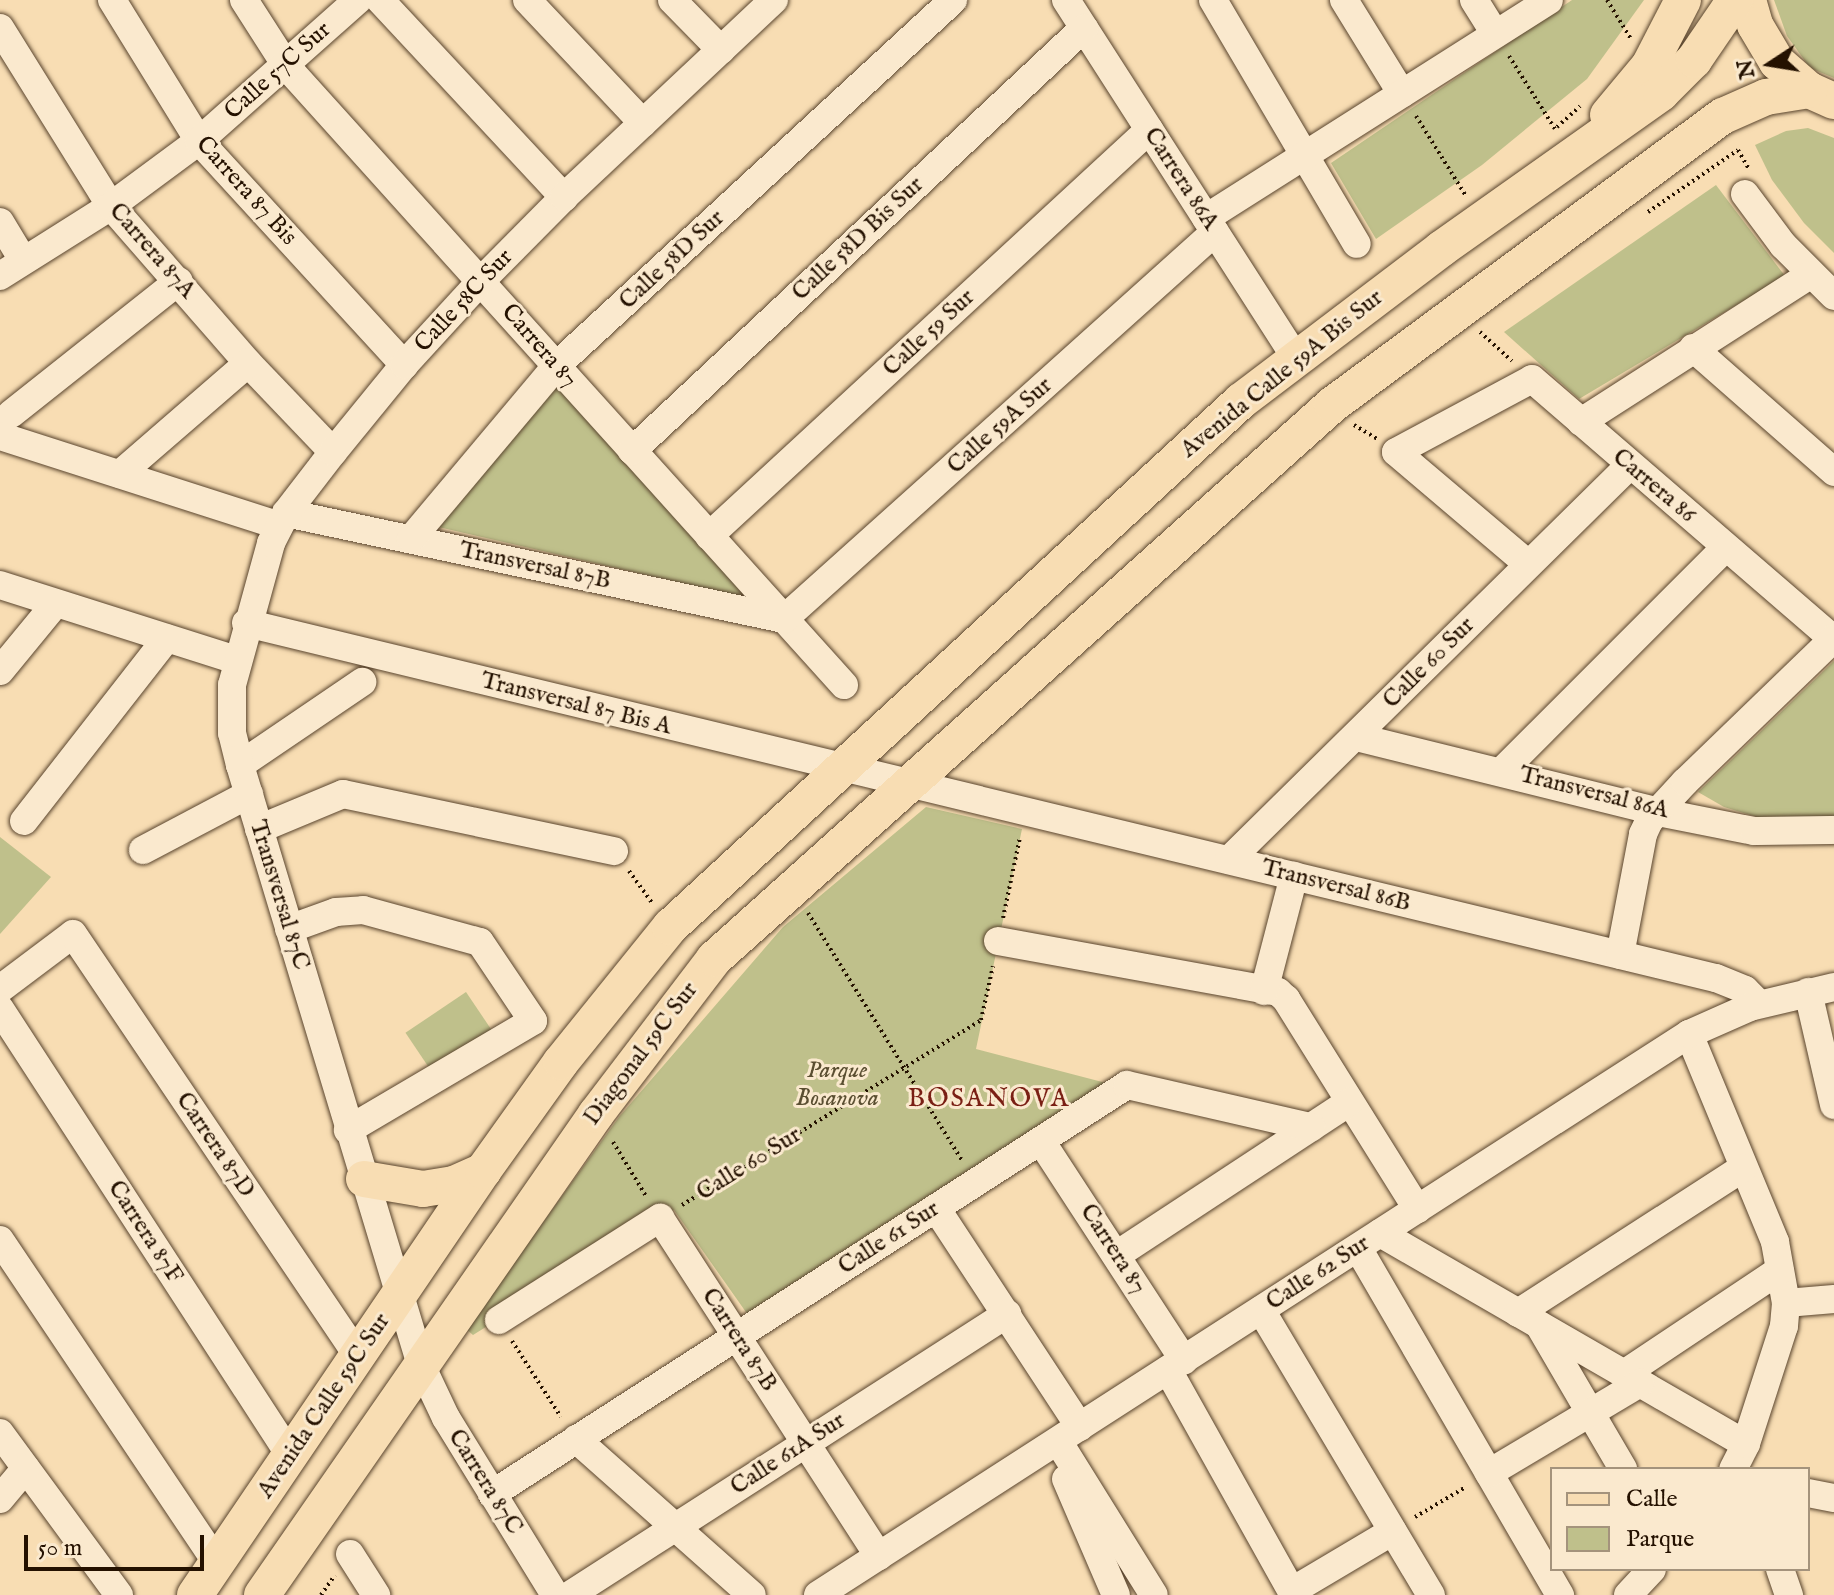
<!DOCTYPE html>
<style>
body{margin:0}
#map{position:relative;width:1834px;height:1595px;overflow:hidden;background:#f8ddb3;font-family:"IM FELL English",serif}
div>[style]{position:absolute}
.green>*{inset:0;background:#bfc08b;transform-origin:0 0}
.path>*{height:4px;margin-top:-2px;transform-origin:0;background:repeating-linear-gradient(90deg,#241100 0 2px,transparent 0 6px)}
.roads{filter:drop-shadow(0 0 2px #59442d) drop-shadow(0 0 2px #59442d)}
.minor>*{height:28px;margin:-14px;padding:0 14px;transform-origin:14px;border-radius:14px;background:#fae9ce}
.major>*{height:36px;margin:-18px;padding:0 18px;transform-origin:18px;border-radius:18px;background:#f8ddb3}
span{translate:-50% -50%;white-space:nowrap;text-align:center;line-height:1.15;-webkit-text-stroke:6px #fae9ce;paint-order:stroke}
.street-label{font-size:24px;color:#241100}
.park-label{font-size:24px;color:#5a4e31;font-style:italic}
.neighbourhood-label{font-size:26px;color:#7a1f14;letter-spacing:2px}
.legend{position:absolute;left:1550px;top:1467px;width:260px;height:104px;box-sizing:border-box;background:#fae9ce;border:2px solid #a4937c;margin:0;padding:10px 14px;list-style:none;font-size:24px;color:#241100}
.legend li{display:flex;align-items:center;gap:16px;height:40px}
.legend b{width:40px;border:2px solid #a4937c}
.north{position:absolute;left:1730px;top:24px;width:80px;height:80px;-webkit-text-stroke:6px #fae9ce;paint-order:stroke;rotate:258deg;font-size:22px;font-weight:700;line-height:32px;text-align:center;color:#241100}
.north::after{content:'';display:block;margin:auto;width:28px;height:36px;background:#241100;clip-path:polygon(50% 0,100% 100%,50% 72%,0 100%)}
.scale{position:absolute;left:24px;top:1535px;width:180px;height:36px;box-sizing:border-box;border:4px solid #241100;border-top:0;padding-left:10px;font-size:24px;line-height:28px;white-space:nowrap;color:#241100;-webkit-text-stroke:6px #fae9ce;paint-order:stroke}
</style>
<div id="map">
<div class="green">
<i style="clip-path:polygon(1572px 0,1644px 0,1587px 79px,1482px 165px,1376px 239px,1331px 163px)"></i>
<i style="clip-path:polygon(1774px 0,1834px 0,1834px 78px,1810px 68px,1787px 36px)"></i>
<i style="clip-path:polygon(1808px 128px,1834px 138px,1834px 253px,1804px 223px,1772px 180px,1755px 145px,1786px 131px)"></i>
<i style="clip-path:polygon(1716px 185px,1785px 276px,1579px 399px,1504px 332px)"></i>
<i style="clip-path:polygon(554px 376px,755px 600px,434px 526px)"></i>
<i style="clip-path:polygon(1834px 661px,1834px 817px,1770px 821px,1724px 807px,1698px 792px)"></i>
<i style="clip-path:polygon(926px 807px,1022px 829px,976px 1049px,1110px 1084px,748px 1315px,674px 1210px,473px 1335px,466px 1329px,619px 1117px,783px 927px)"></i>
<i style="clip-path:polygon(0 837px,51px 877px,0 934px)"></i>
<i style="left:466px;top:992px;width:46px;height:73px;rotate:56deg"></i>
</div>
<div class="path">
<i style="left:1607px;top:0;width:46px;rotate:58.4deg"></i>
<i style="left:1509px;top:56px;width:86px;rotate:57.8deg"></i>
<i style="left:1416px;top:116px;width:94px;rotate:58deg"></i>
<i style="left:1557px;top:127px;width:31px;rotate:-42deg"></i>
<i style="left:1648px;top:212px;width:109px;rotate:-34.6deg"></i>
<i style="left:1738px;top:150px;width:22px;rotate:60deg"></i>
<i style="left:1480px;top:332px;width:43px;rotate:42.2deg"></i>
<i style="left:1354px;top:425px;width:27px;rotate:31deg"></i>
<i style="left:629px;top:871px;width:39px;rotate:54deg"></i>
<i style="left:808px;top:913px;width:291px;rotate:58.1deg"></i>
<i style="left:1003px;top:918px;width:83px;rotate:-78.1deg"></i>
<i style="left:613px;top:1142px;width:63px;rotate:58.6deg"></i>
<i style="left:682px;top:1205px;width:352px;rotate:-31.7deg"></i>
<i style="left:981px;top:1020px;width:55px;rotate:-77.5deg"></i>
<i style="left:512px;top:1341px;width:90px;rotate:57.2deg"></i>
<i style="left:1415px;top:1517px;width:59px;rotate:-30.5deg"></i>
<i style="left:321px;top:1595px;width:24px;rotate:-55deg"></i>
</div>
<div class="roads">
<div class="minor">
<i style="left:112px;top:0;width:166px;rotate:58.3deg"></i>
<i style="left:199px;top:141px;width:304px;rotate:47.5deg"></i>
<i style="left:244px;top:0;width:80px;rotate:57.3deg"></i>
<i style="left:287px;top:67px;width:832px;rotate:47.97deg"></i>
<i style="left:380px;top:0;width:270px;rotate:47deg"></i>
<i style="left:527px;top:0;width:169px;rotate:46.7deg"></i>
<i style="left:672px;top:0;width:70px;rotate:45.6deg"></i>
<i style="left:1066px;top:0;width:426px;rotate:57.3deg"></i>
<i style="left:1213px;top:0;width:283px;rotate:59.5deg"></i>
<i style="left:1344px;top:0;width:110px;rotate:58.3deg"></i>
<i style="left:1474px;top:0;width:40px;rotate:58deg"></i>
<i style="left:0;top:28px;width:210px;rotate:58.1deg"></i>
<i style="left:111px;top:206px;width:208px;rotate:48.9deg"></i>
<i style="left:248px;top:363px;width:123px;rotate:46.3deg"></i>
<i style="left:1745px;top:194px;width:64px;rotate:53.3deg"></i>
<i style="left:1783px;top:245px;width:72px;rotate:45deg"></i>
<i style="left:1206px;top:218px;width:406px;rotate:-32.4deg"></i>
<i style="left:0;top:222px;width:44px;rotate:58.8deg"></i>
<i style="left:0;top:276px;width:131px;rotate:-32.2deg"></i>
<i style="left:111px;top:206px;width:109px;rotate:-36.5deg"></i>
<i style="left:199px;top:141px;width:213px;rotate:-41.6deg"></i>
<i style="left:1693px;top:348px;width:188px;rotate:41.3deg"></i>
<i style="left:11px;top:414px;width:214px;rotate:-38.4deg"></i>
<i style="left:1581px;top:422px;width:272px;rotate:-32.7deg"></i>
<i style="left:0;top:436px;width:292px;rotate:17.8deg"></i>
<i style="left:632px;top:451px;width:619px;rotate:-43.1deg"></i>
<i style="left:120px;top:474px;width:169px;rotate:-40.9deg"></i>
<i style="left:286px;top:513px;width:509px;rotate:12.02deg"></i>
<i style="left:784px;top:619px;width:579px;rotate:-41.92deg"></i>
<i style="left:709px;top:536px;width:599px;rotate:-42.7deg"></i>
<i style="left:411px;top:539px;width:226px;rotate:-50deg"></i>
<i style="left:556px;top:366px;width:540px;rotate:-42.67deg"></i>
<i style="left:1528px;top:564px;width:173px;rotate:-139.7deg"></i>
<i style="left:1396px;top:452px;width:154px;rotate:-28.2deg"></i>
<i style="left:1532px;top:379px;width:398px;rotate:40.8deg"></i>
<i style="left:0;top:585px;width:249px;rotate:17.6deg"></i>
<i style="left:246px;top:623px;width:1512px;rotate:13.58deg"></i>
<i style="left:1716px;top:978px;width:31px;rotate:22deg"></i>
<i style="left:1745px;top:990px;width:20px;rotate:45deg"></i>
<i style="left:0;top:671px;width:87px;rotate:-50.6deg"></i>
<i style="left:1356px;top:737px;width:311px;rotate:13.9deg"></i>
<i style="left:1658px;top:812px;width:98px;rotate:11.2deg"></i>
<i style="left:1754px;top:831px;width:80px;rotate:-0.7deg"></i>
<i style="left:240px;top:765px;width:148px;rotate:-34.2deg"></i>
<i style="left:1503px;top:770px;width:315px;rotate:-45deg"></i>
<i style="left:24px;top:821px;width:232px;rotate:-52deg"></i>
<i style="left:259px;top:829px;width:91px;rotate:-22.6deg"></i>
<i style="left:343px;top:794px;width:277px;rotate:11.9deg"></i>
<i style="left:143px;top:850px;width:120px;rotate:-27.8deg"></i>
<i style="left:1229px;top:860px;width:561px;rotate:-44.57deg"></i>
<i style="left:289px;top:929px;width:50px;rotate:-19.9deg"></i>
<i style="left:336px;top:912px;width:27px;rotate:-4deg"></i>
<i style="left:363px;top:910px;width:121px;rotate:15.3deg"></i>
<i style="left:480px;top:942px;width:95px;rotate:56.1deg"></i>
<i style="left:533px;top:1021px;width:215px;rotate:149.5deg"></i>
<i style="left:998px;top:941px;width:285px;rotate:10.3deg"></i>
<i style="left:1278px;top:992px;width:11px;rotate:41deg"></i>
<i style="left:1286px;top:999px;width:248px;rotate:58deg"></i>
<i style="left:1620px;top:955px;width:123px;rotate:-79.2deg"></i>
<i style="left:1643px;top:834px;width:14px;rotate:-65deg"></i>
<i style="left:1649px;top:821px;width:53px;rotate:-47.3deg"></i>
<i style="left:1685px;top:782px;width:207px;rotate:-44deg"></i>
<i style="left:0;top:989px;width:91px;rotate:-37deg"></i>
<i style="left:73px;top:934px;width:509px;rotate:55.97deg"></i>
<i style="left:1264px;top:991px;width:119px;rotate:-75.4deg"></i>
<i style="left:1808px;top:992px;width:116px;rotate:77deg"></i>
<i style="left:0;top:1009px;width:532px;rotate:56.97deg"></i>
<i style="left:1689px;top:1034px;width:225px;rotate:67.5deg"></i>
<i style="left:1775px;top:1242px;width:62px;rotate:79.8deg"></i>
<i style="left:1786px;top:1303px;width:23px;rotate:95deg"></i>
<i style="left:1784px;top:1326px;width:124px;rotate:107.9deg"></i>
<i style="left:1746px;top:1444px;width:28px;rotate:117deg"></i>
<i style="left:1041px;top:1141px;width:262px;rotate:56.9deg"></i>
<i style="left:936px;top:1208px;width:262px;rotate:56.7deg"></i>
<i style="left:1380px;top:1233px;width:422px;rotate:30deg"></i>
<i style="left:0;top:1240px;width:389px;rotate:56.1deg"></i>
<i style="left:1358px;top:1248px;width:402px;rotate:59.8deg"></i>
<i style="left:1118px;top:1254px;width:277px;rotate:-33.3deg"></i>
<i style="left:1786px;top:1303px;width:48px;rotate:-4.8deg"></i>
<i style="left:1261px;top:1310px;width:332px;rotate:59.2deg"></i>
<i style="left:1518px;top:1313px;width:268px;rotate:-32.8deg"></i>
<i style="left:499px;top:1320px;width:191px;rotate:-32.4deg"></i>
<i style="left:660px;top:1218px;width:403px;rotate:57.1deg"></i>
<i style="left:1539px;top:1325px;width:167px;rotate:59.7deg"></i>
<i style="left:1168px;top:1370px;width:258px;rotate:60.8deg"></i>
<i style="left:1624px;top:1374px;width:187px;rotate:-33.7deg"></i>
<i style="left:0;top:1433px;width:201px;rotate:53.7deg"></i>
<i style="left:576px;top:1439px;width:235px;rotate:41.6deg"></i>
<i style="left:1058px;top:1441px;width:181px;rotate:58.1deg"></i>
<i style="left:1489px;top:1473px;width:176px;rotate:-30.8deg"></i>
<i style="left:1066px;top:1479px;width:126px;rotate:66.7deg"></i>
<i style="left:1808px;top:1493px;width:26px;rotate:11deg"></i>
<i style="left:492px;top:1494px;width:755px;rotate:-32.79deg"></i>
<i style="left:1127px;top:1085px;width:189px;rotate:12.9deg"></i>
<i style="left:0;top:1499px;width:40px;rotate:-50deg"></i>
<i style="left:350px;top:1554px;width:49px;rotate:57.6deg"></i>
<i style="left:1780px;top:1569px;width:28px;rotate:71deg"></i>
<i style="left:1292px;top:1591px;width:117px;rotate:-30.7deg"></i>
<i style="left:555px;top:1595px;width:208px;rotate:-121.6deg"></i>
<i style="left:446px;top:1418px;width:59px;rotate:-115.3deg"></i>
<i style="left:421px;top:1365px;width:627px;rotate:-106.79deg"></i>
<i style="left:240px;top:765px;width:33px;rotate:-104deg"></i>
<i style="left:232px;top:733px;width:48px;rotate:-90deg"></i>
<i style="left:232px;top:685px;width:147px;rotate:-74.6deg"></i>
<i style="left:271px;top:543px;width:34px;rotate:-63deg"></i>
<i style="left:286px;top:513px;width:77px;rotate:-52.4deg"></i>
<i style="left:333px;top:452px;width:112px;rotate:-50.8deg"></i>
<i style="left:404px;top:365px;width:114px;rotate:-47.5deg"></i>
<i style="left:481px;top:281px;width:118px;rotate:-45.3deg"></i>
<i style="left:564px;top:197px;width:288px;rotate:-43.2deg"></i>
<i style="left:570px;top:1595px;width:520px;rotate:-32.74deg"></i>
<i style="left:818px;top:1595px;width:1036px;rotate:-32.79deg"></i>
<i style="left:1689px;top:1034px;width:67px;rotate:-23.9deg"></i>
<i style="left:1750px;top:1007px;width:86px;rotate:-13.4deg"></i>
<i style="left:1628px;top:1595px;width:35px;rotate:-47deg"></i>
</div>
<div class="major">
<i style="left:1748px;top:0;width:26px;rotate:74deg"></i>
<i style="left:1755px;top:25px;width:43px;rotate:59.3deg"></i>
<i style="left:1777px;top:62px;width:43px;rotate:41.2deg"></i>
<i style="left:1809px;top:90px;width:27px;rotate:24deg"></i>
<i style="left:1608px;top:115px;width:64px;rotate:-50.1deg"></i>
<i style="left:1649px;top:66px;width:74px;rotate:-62.7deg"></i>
<i style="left:364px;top:1179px;width:60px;rotate:9.6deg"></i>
<i style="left:423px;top:1189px;width:31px;rotate:-9deg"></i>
<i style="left:454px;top:1184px;width:32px;rotate:-24deg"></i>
<i style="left:195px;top:1595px;width:513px;rotate:-55.81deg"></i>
<i style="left:483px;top:1171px;width:134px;rotate:-54.4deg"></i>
<i style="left:561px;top:1062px;width:174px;rotate:-51.1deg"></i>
<i style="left:670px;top:927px;width:776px;rotate:-42.65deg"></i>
<i style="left:1241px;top:401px;width:251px;rotate:-37.2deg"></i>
<i style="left:1441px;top:249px;width:270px;rotate:-35.3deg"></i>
<i style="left:1661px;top:93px;width:47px;rotate:-45deg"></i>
<i style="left:1694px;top:60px;width:73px;rotate:-55.7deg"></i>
<i style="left:262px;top:1595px;width:586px;rotate:-55.22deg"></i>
<i style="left:596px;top:1114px;width:195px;rotate:-52.7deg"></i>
<i style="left:714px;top:959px;width:830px;rotate:-41.87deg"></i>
<i style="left:1332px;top:405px;width:486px;rotate:-36.5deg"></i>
<i style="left:1723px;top:116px;width:47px;rotate:-23.8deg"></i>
<i style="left:1766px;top:97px;width:44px;rotate:-9.2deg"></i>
</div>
</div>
<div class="street-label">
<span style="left:278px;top:71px;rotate:-42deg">Calle 57C Sur</span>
<span style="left:1181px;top:179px;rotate:57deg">Carrera 86A</span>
<span style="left:246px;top:191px;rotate:48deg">Carrera 87 Bis</span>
<span style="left:858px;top:239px;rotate:-43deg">Calle 58D Bis Sur</span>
<span style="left:152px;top:251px;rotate:49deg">Carrera 87A</span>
<span style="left:672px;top:260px;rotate:-43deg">Calle 58D Sur</span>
<span style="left:464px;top:301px;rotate:-47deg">Calle 58C Sur</span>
<span style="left:929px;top:333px;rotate:-43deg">Calle 59 Sur</span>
<span style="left:539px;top:346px;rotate:49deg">Carrera 87</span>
<span style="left:1282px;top:374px;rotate:-39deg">Avenida Calle 59A Bis Sur</span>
<span style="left:1000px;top:426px;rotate:-42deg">Calle 59A Sur</span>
<span style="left:1654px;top:486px;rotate:40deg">Carrera 86</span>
<span style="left:535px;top:566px;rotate:12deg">Transversal 87B</span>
<span style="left:1429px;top:663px;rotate:-45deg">Calle 60 Sur</span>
<span style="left:576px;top:704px;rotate:14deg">Transversal 87 Bis A</span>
<span style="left:1594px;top:793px;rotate:14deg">Transversal 86A</span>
<span style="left:1336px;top:886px;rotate:14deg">Transversal 86B</span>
<span style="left:279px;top:895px;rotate:73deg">Transversal 87C</span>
<span style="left:641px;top:1054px;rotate:-53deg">Diagonal 59C Sur</span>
<span style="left:215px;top:1145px;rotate:56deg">Carrera 87D</span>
<span style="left:749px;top:1164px;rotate:-32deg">Calle 60 Sur</span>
<span style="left:145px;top:1232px;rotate:57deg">Carrera 87F</span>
<span style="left:889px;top:1238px;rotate:-33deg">Calle 61 Sur</span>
<span style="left:1113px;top:1249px;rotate:57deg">Carrera 87</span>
<span style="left:1318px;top:1273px;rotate:-33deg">Calle 62 Sur</span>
<span style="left:739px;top:1340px;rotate:57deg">Carrera 87B</span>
<span style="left:324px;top:1406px;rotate:-56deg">Avenida Calle 59C Sur</span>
<span style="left:788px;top:1454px;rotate:-33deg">Calle 61A Sur</span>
<span style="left:485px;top:1482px;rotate:58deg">Carrera 87C</span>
</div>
<div class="park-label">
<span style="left:837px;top:1085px">Parque<br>Bosanova</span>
</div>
<div class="neighbourhood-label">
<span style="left:989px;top:1099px">BOSANOVA</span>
</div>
<ul class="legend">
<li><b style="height:10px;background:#f8ddb3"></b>Calle</li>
<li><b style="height:22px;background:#bfc08b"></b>Parque</li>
</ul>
<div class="north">N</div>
<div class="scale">50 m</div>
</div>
